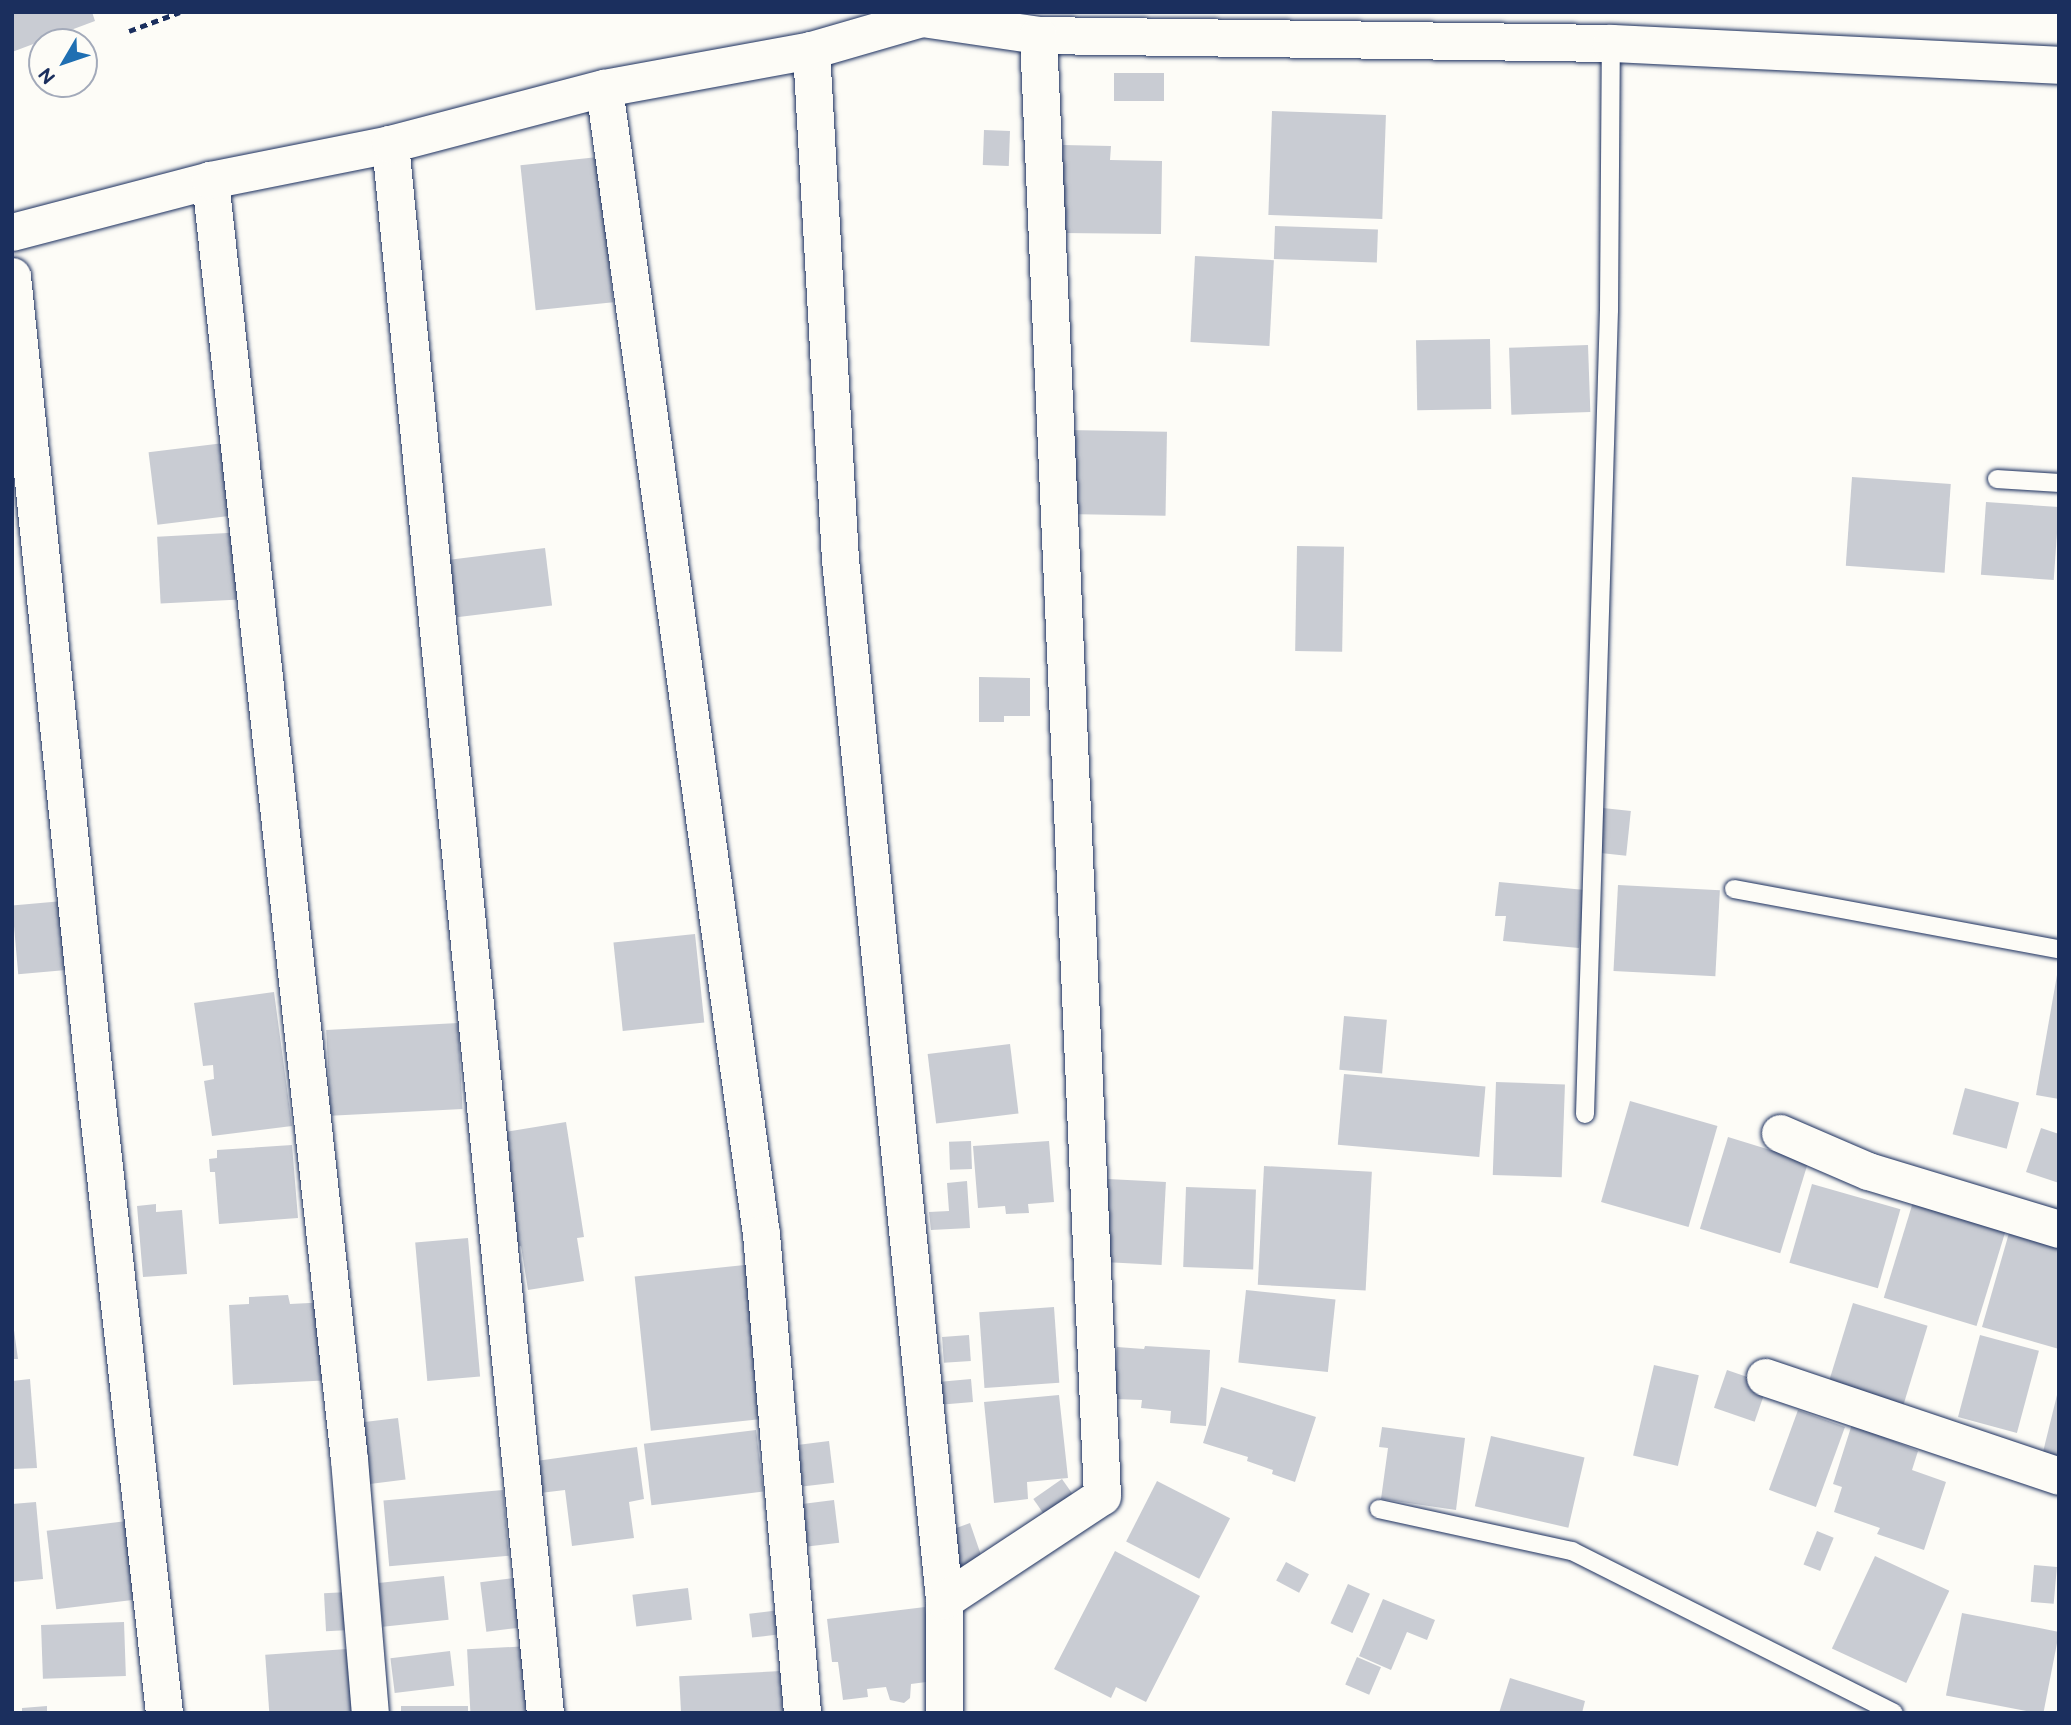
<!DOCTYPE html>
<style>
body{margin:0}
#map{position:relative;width:2071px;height:1725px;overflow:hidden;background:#fdfcf7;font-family:"Balsamiq Sans",sans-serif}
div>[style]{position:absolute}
.building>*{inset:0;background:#c9ccd3;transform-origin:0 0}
.path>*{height:4.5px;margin-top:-2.25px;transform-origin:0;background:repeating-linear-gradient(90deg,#1b2f5e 0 7px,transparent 0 12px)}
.roads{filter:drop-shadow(0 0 2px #1b2f5e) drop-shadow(0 0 2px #1b2f5e)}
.lane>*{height:18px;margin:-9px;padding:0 9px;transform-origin:9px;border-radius:9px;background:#fdfcf7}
.street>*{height:37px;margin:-18.5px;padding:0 18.5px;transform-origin:18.5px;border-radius:18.5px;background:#fdfcf7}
span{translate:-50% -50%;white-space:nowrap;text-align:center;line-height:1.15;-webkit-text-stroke:7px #fdfcf7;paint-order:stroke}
.frame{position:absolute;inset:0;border:14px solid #1b2f5e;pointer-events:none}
.north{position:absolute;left:28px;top:28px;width:70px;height:70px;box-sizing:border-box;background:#fdfcf7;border:2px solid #a3aaba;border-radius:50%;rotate:231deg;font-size:19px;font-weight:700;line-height:28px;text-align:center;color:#1b2f5e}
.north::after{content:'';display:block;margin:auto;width:24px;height:32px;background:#1f6fb2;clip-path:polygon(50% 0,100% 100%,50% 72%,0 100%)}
</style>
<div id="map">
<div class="building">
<i style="clip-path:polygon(12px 12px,92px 12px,95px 21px,12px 52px)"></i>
<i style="left:1114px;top:73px;width:50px;height:28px"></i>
<i style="left:1272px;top:111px;width:114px;height:104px;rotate:2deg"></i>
<i style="left:984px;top:130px;width:26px;height:35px;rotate:2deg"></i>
<i style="clip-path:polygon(1063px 145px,1111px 146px,1110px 160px,1162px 161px,1161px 234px,1062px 233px)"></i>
<i style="left:598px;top:157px;width:146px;height:78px;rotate:84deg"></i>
<i style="left:1275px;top:226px;width:103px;height:33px;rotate:2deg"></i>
<i style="left:1195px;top:256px;width:79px;height:86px;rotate:3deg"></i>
<i style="left:1490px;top:339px;width:70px;height:74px;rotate:89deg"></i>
<i style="left:1588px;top:345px;width:67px;height:79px;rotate:88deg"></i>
<i style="left:1067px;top:430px;width:100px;height:84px;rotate:1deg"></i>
<i style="left:224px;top:443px;width:73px;height:76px;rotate:83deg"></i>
<i style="left:1852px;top:477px;width:99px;height:89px;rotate:4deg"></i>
<i style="left:1986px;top:502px;width:73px;height:73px;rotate:4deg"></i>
<i style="left:246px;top:532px;width:67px;height:89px;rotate:87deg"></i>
<i style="left:1297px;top:546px;width:47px;height:105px;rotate:1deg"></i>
<i style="left:545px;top:548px;width:58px;height:96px;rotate:83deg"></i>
<i style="clip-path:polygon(979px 677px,1030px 678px,1030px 716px,1004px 716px,1004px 722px,979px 722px)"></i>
<i style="left:1603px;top:808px;width:28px;height:45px;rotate:6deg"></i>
<i style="clip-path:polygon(1499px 882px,1585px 890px,1579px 948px,1503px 941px,1506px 916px,1495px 916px)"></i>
<i style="left:1618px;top:885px;width:102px;height:86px;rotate:3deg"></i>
<i style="left:63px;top:901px;width:69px;height:51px;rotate:85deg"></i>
<i style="left:695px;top:934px;width:89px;height:82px;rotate:84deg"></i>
<i style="clip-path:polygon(2057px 975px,2059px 975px,2059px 1099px,2036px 1095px)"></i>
<i style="clip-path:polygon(274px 992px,292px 1126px,212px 1136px,204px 1081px,214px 1079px,213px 1065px,203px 1066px,194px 1003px)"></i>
<i style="left:1344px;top:1016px;width:43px;height:54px;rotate:5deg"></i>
<i style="left:458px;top:1023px;width:86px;height:132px;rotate:87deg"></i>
<i style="left:1010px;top:1044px;width:70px;height:83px;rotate:83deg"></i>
<i style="left:1344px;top:1074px;width:142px;height:71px;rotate:5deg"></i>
<i style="left:1496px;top:1082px;width:69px;height:93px;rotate:2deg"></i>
<i style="left:1965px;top:1088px;width:56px;height:48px;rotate:15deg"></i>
<i style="left:1630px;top:1101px;width:91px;height:105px;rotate:16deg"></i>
<i style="clip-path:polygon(566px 1122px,584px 1237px,577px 1238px,584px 1281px,528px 1290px,521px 1246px,516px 1247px,498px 1133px)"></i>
<i style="clip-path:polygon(2041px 1128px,2059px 1134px,2059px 1183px,2026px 1172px)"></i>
<i style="left:1728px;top:1137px;width:84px;height:96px;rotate:17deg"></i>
<i style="left:971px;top:1141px;width:28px;height:22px;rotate:88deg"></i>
<i style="clip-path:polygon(1049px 1141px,1054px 1202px,1028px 1204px,1029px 1213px,1006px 1214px,1005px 1206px,978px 1208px,973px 1146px)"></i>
<i style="clip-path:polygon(292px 1145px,298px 1218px,219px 1224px,215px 1172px,210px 1172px,209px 1159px,217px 1158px,217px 1150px)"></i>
<i style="left:1264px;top:1166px;width:108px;height:119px;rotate:3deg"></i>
<i style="left:1108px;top:1179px;width:58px;height:83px;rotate:3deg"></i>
<i style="clip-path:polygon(967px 1181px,970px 1228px,931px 1230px,929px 1212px,949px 1211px,947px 1183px)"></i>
<i style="left:1812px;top:1184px;width:92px;height:82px;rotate:16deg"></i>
<i style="left:1186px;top:1187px;width:70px;height:80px;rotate:2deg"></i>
<i style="left:1913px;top:1202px;width:97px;height:100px;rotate:17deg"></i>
<i style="clip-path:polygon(156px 1204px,156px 1212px,182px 1210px,187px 1274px,143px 1277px,137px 1206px)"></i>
<i style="clip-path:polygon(2011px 1226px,2059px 1240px,2059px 1349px,1982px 1327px)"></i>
<i style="left:468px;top:1238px;width:139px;height:53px;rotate:85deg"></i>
<i style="left:754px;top:1264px;width:155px;height:120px;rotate:84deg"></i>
<i style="left:1246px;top:1290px;width:90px;height:73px;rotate:6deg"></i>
<i style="clip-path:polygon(288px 1295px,290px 1304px,329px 1302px,333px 1380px,233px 1385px,229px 1305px,249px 1304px,249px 1297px)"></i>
<i style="left:1853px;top:1303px;width:78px;height:83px;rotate:17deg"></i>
<i style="left:1054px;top:1307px;width:76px;height:75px;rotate:86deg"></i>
<i style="clip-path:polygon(12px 1316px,18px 1359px,12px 1359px)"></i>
<i style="left:969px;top:1335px;width:26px;height:27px;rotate:86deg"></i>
<i style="left:1980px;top:1335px;width:61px;height:85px;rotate:15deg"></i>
<i style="clip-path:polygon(1145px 1346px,1210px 1350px,1206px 1426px,1170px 1423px,1171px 1411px,1141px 1408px,1142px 1400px,1114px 1399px,1117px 1347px,1144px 1349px)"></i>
<i style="left:1654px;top:1365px;width:46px;height:93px;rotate:13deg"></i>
<i style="left:1727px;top:1370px;width:43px;height:40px;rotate:19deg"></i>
<i style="clip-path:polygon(30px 1379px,37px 1468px,12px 1469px,12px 1381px)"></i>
<i style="left:971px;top:1379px;width:23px;height:33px;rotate:85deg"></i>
<i style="clip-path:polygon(1221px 1387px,1316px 1417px,1295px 1482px,1272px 1474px,1273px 1470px,1247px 1461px,1248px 1457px,1203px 1443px)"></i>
<i style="clip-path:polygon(2058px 1391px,2059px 1391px,2059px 1456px,2043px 1452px)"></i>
<i style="clip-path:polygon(1059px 1395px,1068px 1478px,1027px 1482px,1028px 1499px,994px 1503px,984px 1402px)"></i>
<i style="left:1798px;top:1410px;width:50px;height:85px;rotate:20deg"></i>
<i style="left:398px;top:1418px;width:62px;height:40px;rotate:83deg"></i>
<i style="clip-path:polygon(1852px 1424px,1918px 1451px,1912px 1470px,1946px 1482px,1924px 1550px,1877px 1534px,1880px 1528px,1834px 1512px,1842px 1487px,1833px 1484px)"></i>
<i style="clip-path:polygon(1382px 1427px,1465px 1438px,1456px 1510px,1381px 1499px,1388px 1448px,1379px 1447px)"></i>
<i style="left:756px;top:1430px;width:62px;height:113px;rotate:83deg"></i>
<i style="left:1491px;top:1436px;width:96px;height:72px;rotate:13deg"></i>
<i style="left:829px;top:1441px;width:42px;height:32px;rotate:83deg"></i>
<i style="clip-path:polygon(637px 1447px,644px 1499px,629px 1502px,634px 1538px,572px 1546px,565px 1490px,540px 1493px,536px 1461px)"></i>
<i style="left:1062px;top:1479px;width:19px;height:35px;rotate:55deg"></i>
<i style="left:1157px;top:1481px;width:82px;height:68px;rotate:27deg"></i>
<i style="left:503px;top:1490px;width:66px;height:120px;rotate:85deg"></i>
<i style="left:834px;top:1500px;width:43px;height:32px;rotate:83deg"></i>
<i style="clip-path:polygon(36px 1502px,43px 1579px,12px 1582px,12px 1504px)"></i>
<i style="left:135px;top:1520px;width:79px;height:89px;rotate:83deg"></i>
<i style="clip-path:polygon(970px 1523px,982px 1558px,957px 1567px,951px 1530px)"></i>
<i style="left:1817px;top:1531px;width:18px;height:36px;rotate:22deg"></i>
<i style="clip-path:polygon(1115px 1551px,1200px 1596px,1146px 1702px,1116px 1687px,1111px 1698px,1054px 1669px)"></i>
<i style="left:1875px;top:1556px;width:82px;height:102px;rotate:25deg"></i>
<i style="left:1286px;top:1562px;width:26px;height:21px;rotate:28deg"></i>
<i style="left:2034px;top:1565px;width:23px;height:37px;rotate:5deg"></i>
<i style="left:444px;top:1576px;width:44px;height:66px;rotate:84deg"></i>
<i style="left:514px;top:1578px;width:50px;height:34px;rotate:83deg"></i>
<i style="left:1348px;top:1584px;width:24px;height:43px;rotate:24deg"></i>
<i style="left:688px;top:1588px;width:32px;height:56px;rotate:83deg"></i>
<i style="left:348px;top:1592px;width:38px;height:24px;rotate:87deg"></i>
<i style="clip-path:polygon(1383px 1599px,1435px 1620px,1427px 1640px,1407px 1632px,1391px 1670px,1359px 1656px)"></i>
<i style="clip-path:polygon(925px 1607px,934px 1681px,911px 1684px,910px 1698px,904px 1703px,890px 1700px,886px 1687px,867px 1689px,868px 1697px,843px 1700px,838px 1662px,832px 1662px,827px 1619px)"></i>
<i style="left:780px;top:1610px;width:24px;height:31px;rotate:83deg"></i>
<i style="left:1962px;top:1613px;width:99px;height:84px;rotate:11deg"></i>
<i style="left:124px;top:1622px;width:54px;height:83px;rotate:88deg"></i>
<i style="left:530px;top:1646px;width:67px;height:63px;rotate:87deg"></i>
<i style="left:361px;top:1648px;width:65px;height:96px;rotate:86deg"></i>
<i style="left:450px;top:1651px;width:35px;height:60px;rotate:83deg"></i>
<i style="left:1357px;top:1657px;width:26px;height:30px;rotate:23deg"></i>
<i style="left:781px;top:1671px;width:42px;height:102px;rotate:87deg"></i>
<i style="clip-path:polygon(1510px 1678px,1585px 1701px,1582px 1713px,1499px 1713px)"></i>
<i style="clip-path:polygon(47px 1706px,47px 1713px,22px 1713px,22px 1708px)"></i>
<i style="left:401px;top:1706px;width:67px;height:7px"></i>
</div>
<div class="path">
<i style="left:129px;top:31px;width:54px;rotate:-20.4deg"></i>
</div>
<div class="roads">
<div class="lane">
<i style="left:1997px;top:479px;width:62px;rotate:3.7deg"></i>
<i style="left:1734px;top:889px;width:330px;rotate:10.5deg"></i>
<i style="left:1585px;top:1114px;width:804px;rotate:-88.29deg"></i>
<i style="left:1609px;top:310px;width:267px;rotate:-89.6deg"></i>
<i style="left:1379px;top:1509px;width:198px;rotate:12.3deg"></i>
<i style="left:1572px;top:1551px;width:360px;rotate:26.7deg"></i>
</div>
<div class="street">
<i style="left:811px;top:50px;width:510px;rotate:86.74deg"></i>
<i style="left:840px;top:559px;width:1046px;rotate:84.29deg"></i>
<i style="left:604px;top:88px;width:1157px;rotate:82.2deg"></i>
<i style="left:761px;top:1234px;width:481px;rotate:85.1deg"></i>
<i style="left:390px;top:144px;width:1577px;rotate:84.36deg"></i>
<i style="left:210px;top:180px;width:1287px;rotate:83.8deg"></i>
<i style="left:349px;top:1459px;width:255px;rotate:85.3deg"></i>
<i style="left:12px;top:232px;width:205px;rotate:-14.7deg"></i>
<i style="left:210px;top:180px;width:184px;rotate:-11.3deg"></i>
<i style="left:390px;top:144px;width:221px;rotate:-14.7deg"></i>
<i style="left:604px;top:88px;width:210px;rotate:-10.4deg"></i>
<i style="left:811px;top:50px;width:116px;rotate:-16.1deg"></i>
<i style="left:922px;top:18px;width:117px;rotate:8.3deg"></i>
<i style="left:1038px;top:35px;width:573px;rotate:0.8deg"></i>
<i style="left:1611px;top:43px;width:449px;rotate:2.8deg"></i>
<i style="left:12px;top:276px;width:795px;rotate:84.15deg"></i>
<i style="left:93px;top:1067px;width:650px;rotate:83.73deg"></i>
<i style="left:1780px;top:1133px;width:96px;rotate:23.4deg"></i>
<i style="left:1868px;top:1171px;width:200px;rotate:16.9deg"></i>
<i style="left:1765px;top:1377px;width:310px;rotate:18.6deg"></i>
<i style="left:944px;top:1713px;width:113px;rotate:-90deg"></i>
<i style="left:944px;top:1600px;width:189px;rotate:-33.4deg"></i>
<i style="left:1102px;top:1496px;width:1462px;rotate:-92.51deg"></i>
</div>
</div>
<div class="frame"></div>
<div class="north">N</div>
</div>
